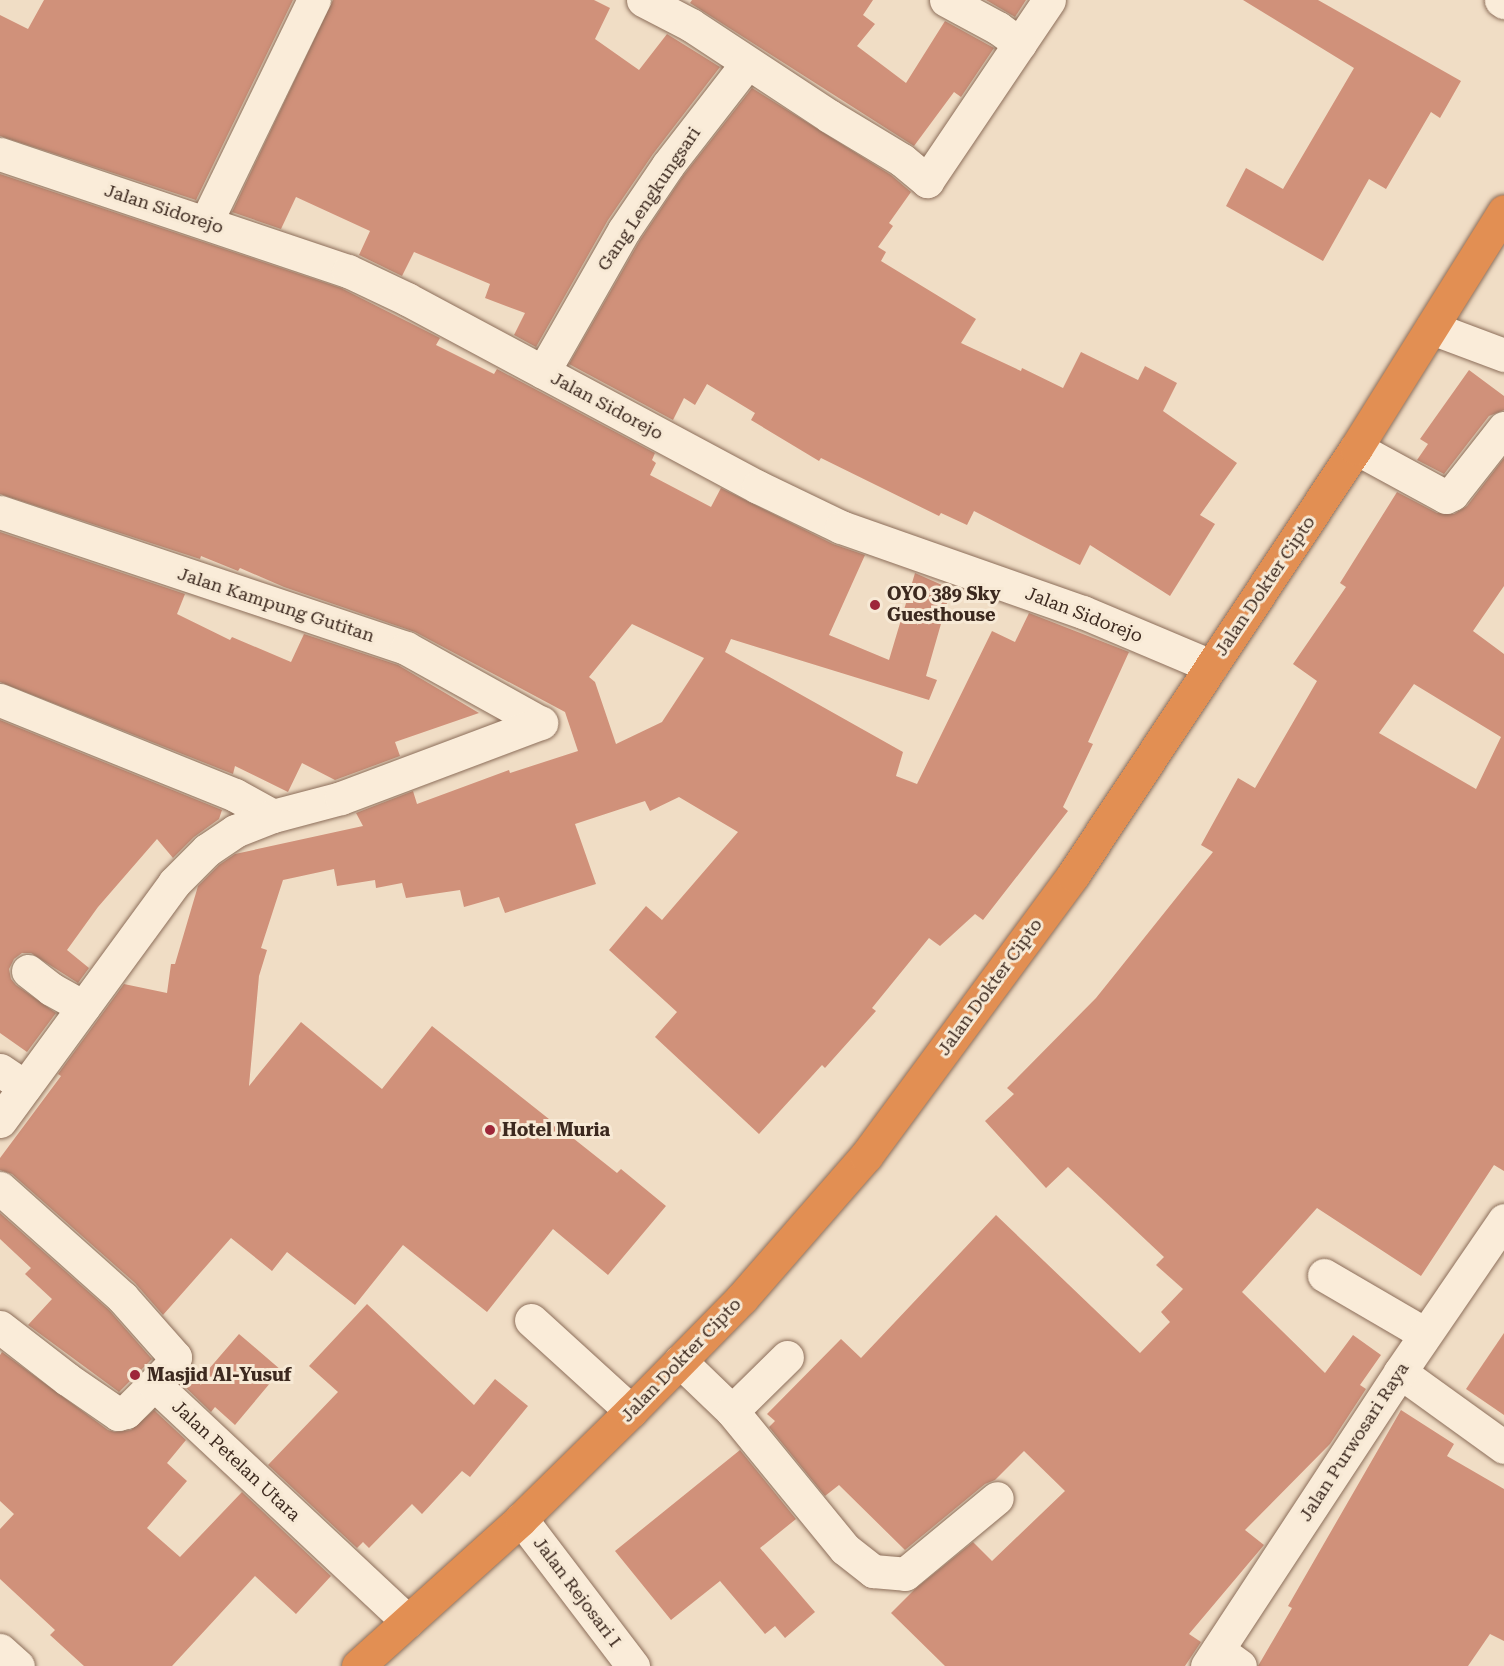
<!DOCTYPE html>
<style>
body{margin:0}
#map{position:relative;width:1504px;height:1666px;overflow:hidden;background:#f0ddc5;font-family:"Roboto Serif",serif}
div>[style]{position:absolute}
.building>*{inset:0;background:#d0917a}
.roads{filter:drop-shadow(0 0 2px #8c6e5a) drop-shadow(0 0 2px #8c6e5a)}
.minor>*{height:33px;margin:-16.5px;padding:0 16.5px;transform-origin:16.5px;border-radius:16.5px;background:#faecd9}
.highway>*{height:33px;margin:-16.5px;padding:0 16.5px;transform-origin:16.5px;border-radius:16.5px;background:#e28f53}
.dots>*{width:16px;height:16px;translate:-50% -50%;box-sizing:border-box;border:3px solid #f7e9d5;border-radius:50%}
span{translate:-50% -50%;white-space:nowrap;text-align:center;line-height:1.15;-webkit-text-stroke:6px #f7e9d5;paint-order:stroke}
.street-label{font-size:18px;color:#3c291f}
.poi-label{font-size:18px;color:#3c291f;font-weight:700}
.left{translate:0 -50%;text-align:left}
</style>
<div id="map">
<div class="building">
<i style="clip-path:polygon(44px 0,293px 0,196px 200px,0 136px,0 15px,28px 29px)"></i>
<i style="clip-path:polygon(333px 0,594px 0,610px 8px,595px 39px,639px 70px,667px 34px,720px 67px,653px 154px,608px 220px,536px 347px,514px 335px,525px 313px,485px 298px,490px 284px,414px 252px,402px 276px,359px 255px,370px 231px,296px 197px,281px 229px,232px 212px)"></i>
<i style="clip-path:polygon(692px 0,873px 0,863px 15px,875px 24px,857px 46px,906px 83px,945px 21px,994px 48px,961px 97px,954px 92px,914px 146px,690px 3px)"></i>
<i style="clip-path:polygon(986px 0,1026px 0,1015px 17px)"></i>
<i style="clip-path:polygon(1243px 0,1318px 0,1461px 81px,1440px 118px,1431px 112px,1386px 189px,1369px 179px,1323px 261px,1226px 206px,1246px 168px,1283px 189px,1354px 68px)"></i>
<i style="clip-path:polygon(752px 88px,891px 175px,911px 192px,889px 223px,893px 226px,878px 247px,886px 252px,881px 261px,976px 319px,961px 343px,1021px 371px,1022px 368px,1063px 388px,1081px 352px,1138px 380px,1145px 366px,1177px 383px,1163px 411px,1237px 463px,1200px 515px,1215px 524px,1170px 596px,1090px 545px,1080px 565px,974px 511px,967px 525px,941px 513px,939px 516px,821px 458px,819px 461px,751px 420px,755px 413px,707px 384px,695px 405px,684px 398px,673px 420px,569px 364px,640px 240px,683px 176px)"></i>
<i style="clip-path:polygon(evenodd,0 174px,341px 288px,440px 338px,436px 345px,494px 374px,497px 369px,655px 453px,652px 460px,656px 463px,650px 475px,711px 507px,721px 488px,833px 544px,865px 555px,829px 635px,889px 660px,915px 573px,951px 589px,926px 676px,937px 680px,929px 700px,731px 639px,725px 652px,903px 752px,896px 776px,917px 784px,992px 631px,1015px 642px,1029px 613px,1129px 652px,1088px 742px,1093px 744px,1063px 807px,1068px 811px,983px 920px,975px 914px,940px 946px,929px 938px,872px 1008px,876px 1011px,825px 1068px,822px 1065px,759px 1134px,655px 1037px,677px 1012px,609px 950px,646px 906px,662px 920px,738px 832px,679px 797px,650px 811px,645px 801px,575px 824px,596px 884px,505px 913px,499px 897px,464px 907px,460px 890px,406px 898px,402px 883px,376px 888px,375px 880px,337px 886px,334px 869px,283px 880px,261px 948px,267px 950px,259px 976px,249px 1086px,301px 1022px,382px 1089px,432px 1026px,617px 1173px,621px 1169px,666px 1206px,608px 1275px,553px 1229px,487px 1312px,403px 1245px,355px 1305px,287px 1252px,272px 1271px,231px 1238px,163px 1315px,135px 1283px,12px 1174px,0 1170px,0 1158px,61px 1076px,58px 1074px,124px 984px,167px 993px,171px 964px,175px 964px,198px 886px,219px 865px,235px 854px,363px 826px,356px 813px,413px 791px,417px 804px,509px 770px,510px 773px,578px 751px,565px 712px,415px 632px,284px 587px,240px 568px,238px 571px,201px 556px,200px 559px,0 494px,0 174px,632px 624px,704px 658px,662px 722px,616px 744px,595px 682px,589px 677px,632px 624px)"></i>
<i style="clip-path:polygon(1469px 370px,1504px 396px,1504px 410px,1489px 416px,1444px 474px,1417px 460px,1428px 444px,1420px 439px)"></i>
<i style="clip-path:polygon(evenodd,1504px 458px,1504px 586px,1473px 631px,1504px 654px,1504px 1171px,1494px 1165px,1421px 1276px,1317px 1208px,1242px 1292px,1325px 1373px,1353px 1335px,1381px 1355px,1360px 1385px,1366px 1389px,1330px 1444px,1245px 1530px,1264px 1545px,1189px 1634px,1201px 1642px,1185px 1666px,945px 1666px,891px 1613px,915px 1589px,973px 1542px,992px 1561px,1065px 1491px,1024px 1451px,995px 1480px,985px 1484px,905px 1550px,839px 1485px,825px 1496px,769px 1427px,775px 1421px,767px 1414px,841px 1339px,861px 1358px,996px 1215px,1140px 1353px,1170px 1322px,1161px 1312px,1183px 1289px,1156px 1265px,1164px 1257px,1068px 1167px,1046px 1188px,985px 1121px,1014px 1094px,1007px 1088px,1096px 998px,1213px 852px,1201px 845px,1238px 778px,1255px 788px,1317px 681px,1293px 664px,1346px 587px,1340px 583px,1397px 492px,1437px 513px,1454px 514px,1467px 506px,1504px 458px,1414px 684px,1501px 737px,1476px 789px,1379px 733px,1414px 684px)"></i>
<i style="clip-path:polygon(0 532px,185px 594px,177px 614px,230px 640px,232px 637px,291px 662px,304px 634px,398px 665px,479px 713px,395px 742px,400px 756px,335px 780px,302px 763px,288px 792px,235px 766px,233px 774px,0 682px)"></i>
<i style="clip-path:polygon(0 720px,222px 810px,219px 819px,194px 837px,173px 858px,157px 839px,98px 907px,67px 950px,89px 968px,78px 983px,31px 953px,22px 953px,14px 959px,9px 969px,11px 979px,16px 985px,56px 1013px,27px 1052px,0 1033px)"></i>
<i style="clip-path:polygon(0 1213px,109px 1310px,152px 1359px,119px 1392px,28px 1325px,52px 1299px,25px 1274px,31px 1268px,0 1239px)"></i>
<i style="clip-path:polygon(367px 1304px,474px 1405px,495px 1379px,528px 1406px,470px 1477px,462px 1471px,422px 1514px,412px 1504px,369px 1548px,363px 1542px,357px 1548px,268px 1465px,338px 1392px,309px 1366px)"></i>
<i style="clip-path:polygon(1504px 1333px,1504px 1415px,1466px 1389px)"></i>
<i style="clip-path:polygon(239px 1334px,281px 1370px,235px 1425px,215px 1407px,211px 1412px,181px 1383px,187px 1377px,196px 1384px)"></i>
<i style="clip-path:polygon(2px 1352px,108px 1430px,115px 1432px,131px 1430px,154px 1410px,186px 1440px,167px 1463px,187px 1481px,147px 1528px,180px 1557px,242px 1492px,331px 1576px,296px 1614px,255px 1576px,172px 1666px,84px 1666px,50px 1635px,55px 1630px,0 1579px,0 1529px,14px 1514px,0 1501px,0 1355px)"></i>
<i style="clip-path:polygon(1401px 1410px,1454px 1444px,1447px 1456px,1504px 1489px,1504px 1641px,1490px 1634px,1468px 1666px,1258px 1666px,1292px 1608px,1288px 1606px)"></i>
<i style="clip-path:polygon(740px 1450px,796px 1519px,760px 1548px,815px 1612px,785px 1638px,775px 1626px,765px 1634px,720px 1581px,671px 1620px,615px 1551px)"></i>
</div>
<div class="roads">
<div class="minor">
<i style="left:643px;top:0;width:54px;rotate:27.5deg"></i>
<i style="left:691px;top:25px;width:165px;rotate:33.4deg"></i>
<i style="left:829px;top:116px;width:85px;rotate:31.1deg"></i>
<i style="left:902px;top:160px;width:33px;rotate:40deg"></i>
<i style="left:927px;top:181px;width:218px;rotate:-56deg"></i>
<i style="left:946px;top:0;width:59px;rotate:28.3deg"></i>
<i style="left:998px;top:28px;width:27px;rotate:36deg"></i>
<i style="left:1501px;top:0;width:4px;rotate:34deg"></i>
<i style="left:0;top:154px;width:367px;rotate:18.6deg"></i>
<i style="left:348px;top:271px;width:65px;rotate:25.4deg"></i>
<i style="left:407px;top:299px;width:398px;rotate:28.2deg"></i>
<i style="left:758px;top:487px;width:92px;rotate:25.7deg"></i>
<i style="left:841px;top:527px;width:256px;rotate:19.4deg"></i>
<i style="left:1083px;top:612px;width:139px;rotate:22.9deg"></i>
<i style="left:206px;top:222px;width:247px;rotate:-64.1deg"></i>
<i style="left:1432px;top:328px;width:77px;rotate:20.6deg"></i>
<i style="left:543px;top:372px;width:163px;rotate:-60.3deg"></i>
<i style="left:624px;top:230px;width:78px;rotate:-55.9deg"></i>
<i style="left:668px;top:165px;width:129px;rotate:-52.2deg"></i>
<i style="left:1356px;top:448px;width:102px;rotate:28.6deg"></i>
<i style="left:1446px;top:497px;width:7px;rotate:-27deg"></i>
<i style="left:1452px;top:494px;width:84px;rotate:-51.8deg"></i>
<i style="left:0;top:512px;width:428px;rotate:18.5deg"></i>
<i style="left:406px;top:648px;width:154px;rotate:29.1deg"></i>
<i style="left:0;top:700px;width:253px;rotate:22deg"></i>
<i style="left:235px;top:795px;width:43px;rotate:28.9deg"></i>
<i style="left:28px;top:971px;width:29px;rotate:38deg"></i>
<i style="left:51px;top:989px;width:37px;rotate:29deg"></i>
<i style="left:0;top:1070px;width:30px;rotate:34deg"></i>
<i style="left:0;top:1121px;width:295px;rotate:-53.8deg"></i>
<i style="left:174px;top:883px;width:47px;rotate:-45deg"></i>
<i style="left:207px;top:850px;width:34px;rotate:-34deg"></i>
<i style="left:235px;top:831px;width:41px;rotate:-21.5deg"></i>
<i style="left:273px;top:816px;width:70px;rotate:-14.8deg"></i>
<i style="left:341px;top:798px;width:214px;rotate:-20.6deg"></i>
<i style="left:0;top:1188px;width:164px;rotate:41.8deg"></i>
<i style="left:122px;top:1297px;width:80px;rotate:48.5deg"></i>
<i style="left:175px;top:1357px;width:7px;rotate:106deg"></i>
<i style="left:173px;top:1364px;width:28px;rotate:134deg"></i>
<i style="left:1324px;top:1275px;width:117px;rotate:30.3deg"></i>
<i style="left:531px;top:1320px;width:135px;rotate:42.3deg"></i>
<i style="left:0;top:1327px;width:85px;rotate:37.8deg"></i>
<i style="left:67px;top:1379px;width:62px;rotate:34.5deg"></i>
<i style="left:118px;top:1414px;width:8px;rotate:-14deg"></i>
<i style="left:126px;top:1412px;width:40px;rotate:-45deg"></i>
<i style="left:154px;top:1384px;width:347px;rotate:43.1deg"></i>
<i style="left:680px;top:1361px;width:72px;rotate:43.9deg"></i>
<i style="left:732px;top:1411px;width:178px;rotate:50.7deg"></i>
<i style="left:845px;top:1549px;width:36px;rotate:38deg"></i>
<i style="left:873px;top:1571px;width:32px;rotate:5deg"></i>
<i style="left:905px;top:1574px;width:119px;rotate:-39.6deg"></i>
<i style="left:1400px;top:1372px;width:128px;rotate:35.8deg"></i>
<i style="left:732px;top:1411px;width:77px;rotate:-44.5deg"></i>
<i style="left:521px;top:1519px;width:185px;rotate:52.7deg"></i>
<i style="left:0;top:1650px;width:24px;rotate:42deg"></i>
<i style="left:1218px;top:1650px;width:27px;rotate:36deg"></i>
<i style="left:1207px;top:1666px;width:352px;rotate:-56.7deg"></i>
<i style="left:1400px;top:1372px;width:184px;rotate:-55.6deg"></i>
</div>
<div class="highway">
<i style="left:358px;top:1666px;width:219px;rotate:-42deg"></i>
<i style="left:521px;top:1519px;width:154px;rotate:-44.5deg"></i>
<i style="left:631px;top:1411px;width:158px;rotate:-45.5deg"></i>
<i style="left:742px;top:1298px;width:189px;rotate:-48.9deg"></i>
<i style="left:866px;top:1156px;width:349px;rotate:-53.6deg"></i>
<i style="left:1073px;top:875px;width:512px;rotate:-56.47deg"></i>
<i style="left:1356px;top:448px;width:279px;rotate:-58deg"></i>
</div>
</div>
<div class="dots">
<i style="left:875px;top:605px;background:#9e2739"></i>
<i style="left:490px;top:1130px;background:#9e2739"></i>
<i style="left:135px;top:1375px;background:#9e2739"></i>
</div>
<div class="street-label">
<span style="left:649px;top:199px;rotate:-56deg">Gang Lengkungsari</span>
<span style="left:164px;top:209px;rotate:18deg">Jalan Sidorejo</span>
<span style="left:607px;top:406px;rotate:28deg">Jalan Sidorejo</span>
<span style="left:1265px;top:586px;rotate:-56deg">Jalan Dokter Cipto</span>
<span style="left:276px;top:605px;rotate:18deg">Jalan Kampung Gutitan</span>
<span style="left:1084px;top:615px;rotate:21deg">Jalan Sidorejo</span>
<span style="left:990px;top:987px;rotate:-54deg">Jalan Dokter Cipto</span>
<span style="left:681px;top:1360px;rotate:-46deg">Jalan Dokter Cipto</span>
<span style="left:1354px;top:1442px;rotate:-57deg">Jalan Purwosari Raya</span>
<span style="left:236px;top:1461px;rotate:43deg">Jalan Petelan Utara</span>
<span style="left:577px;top:1592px;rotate:53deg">Jalan Rejosari I</span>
</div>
<div class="poi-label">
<span class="left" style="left:887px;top:605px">OYO 389 Sky<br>Guesthouse</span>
<span class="left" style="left:502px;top:1130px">Hotel Muria</span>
<span class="left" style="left:147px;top:1375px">Masjid Al-Yusuf</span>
</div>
</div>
